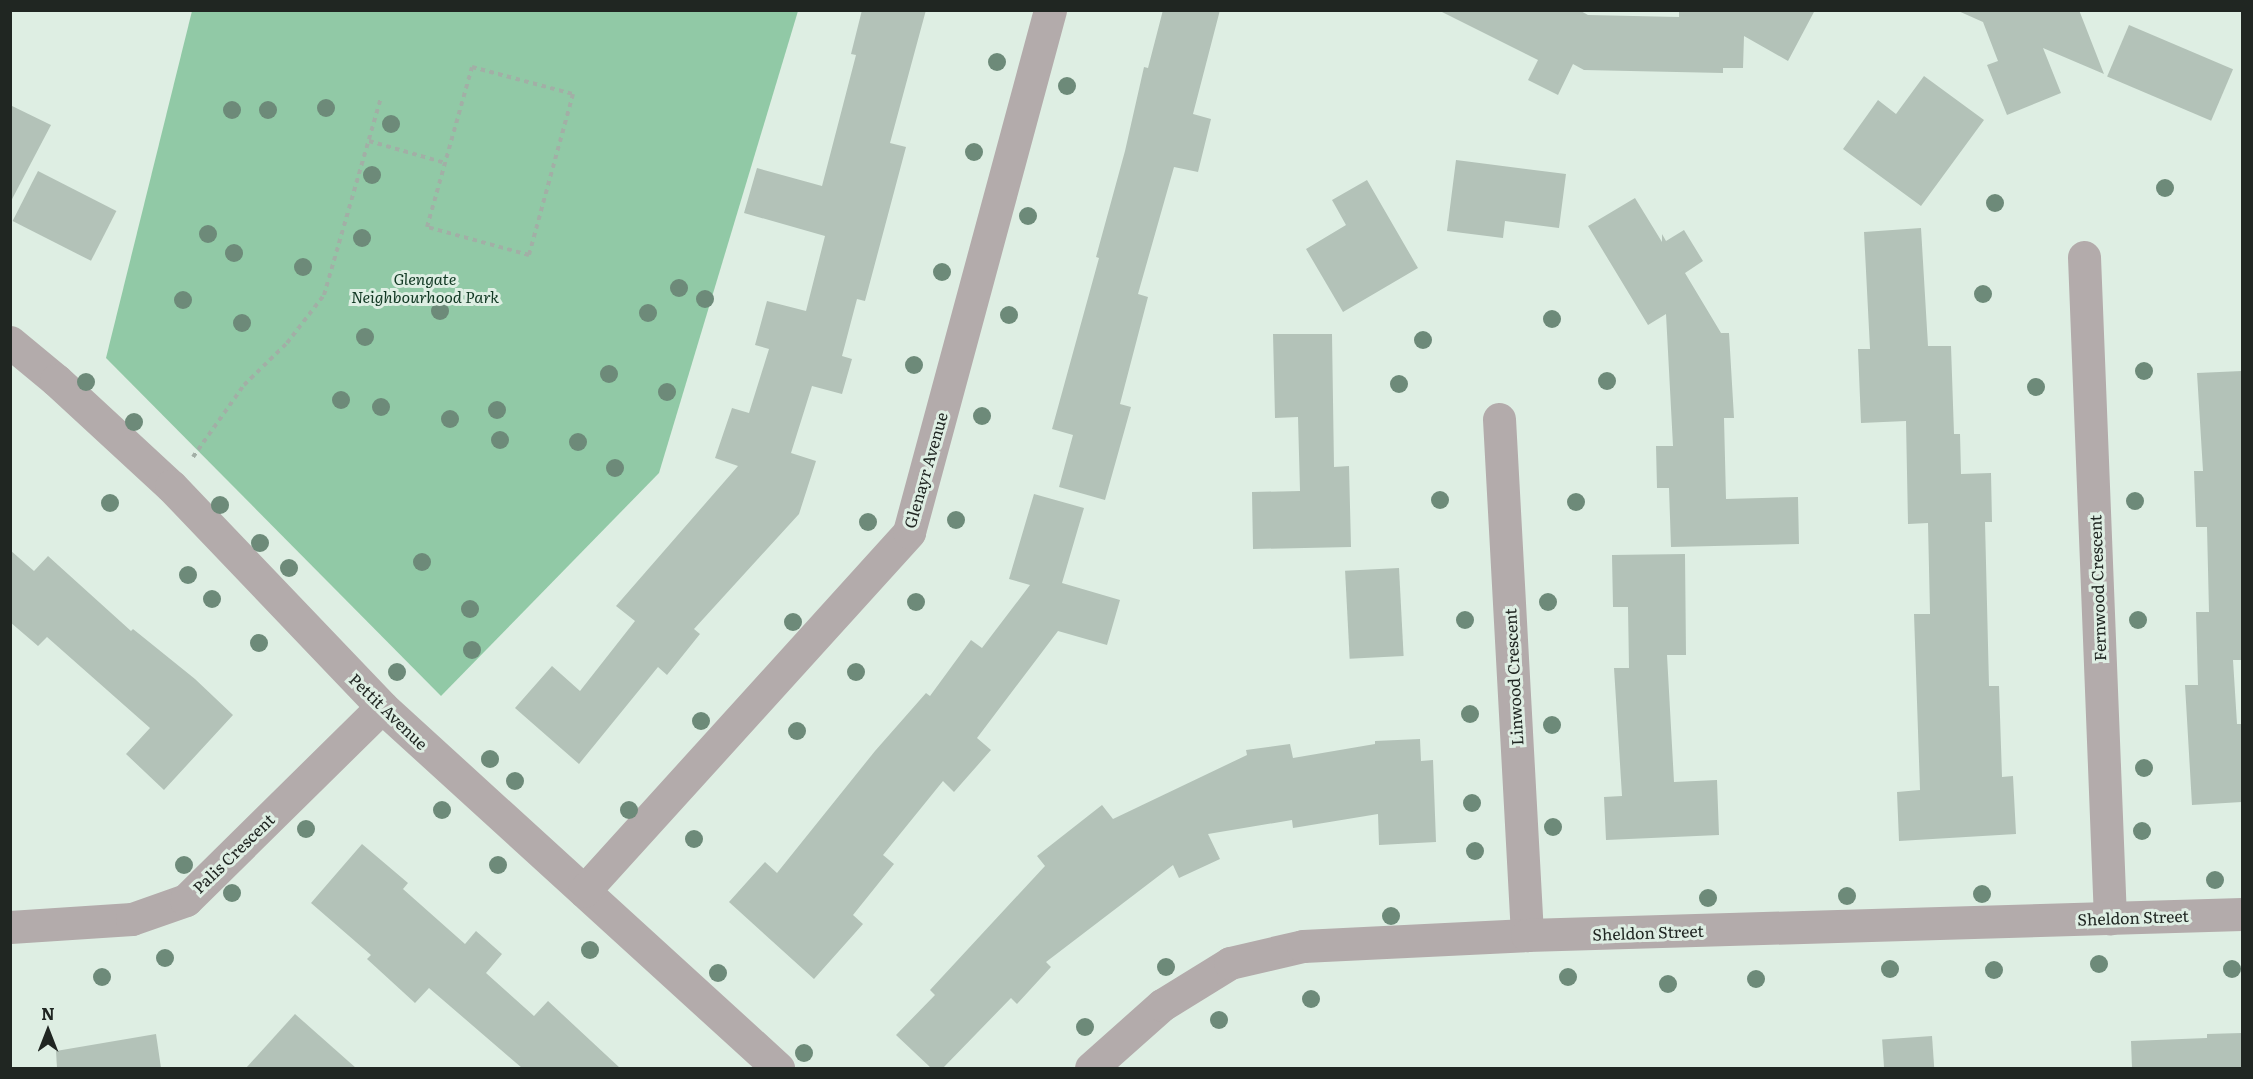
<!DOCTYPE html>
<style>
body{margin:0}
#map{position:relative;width:2253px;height:1079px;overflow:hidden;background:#deeee3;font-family:Literata,serif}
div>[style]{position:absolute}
.green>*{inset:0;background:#91c9a6}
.building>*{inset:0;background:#b3c2b8;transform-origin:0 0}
.path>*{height:4px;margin-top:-2px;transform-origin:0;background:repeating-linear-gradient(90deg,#a2afa6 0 4.5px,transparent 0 9px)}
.minor>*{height:33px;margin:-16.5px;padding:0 16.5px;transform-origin:16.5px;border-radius:16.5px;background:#b3abab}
.trees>*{width:18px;height:18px;margin:-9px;border-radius:50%;background:#6d8a79}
span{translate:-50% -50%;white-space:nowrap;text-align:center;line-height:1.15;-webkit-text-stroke:6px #deeee3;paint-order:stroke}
.park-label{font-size:16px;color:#113823;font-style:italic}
.street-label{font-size:16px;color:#202622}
.frame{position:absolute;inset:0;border:12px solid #202622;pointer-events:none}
.north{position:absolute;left:18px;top:1001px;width:60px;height:60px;-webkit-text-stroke:4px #deeee3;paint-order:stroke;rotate:0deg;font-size:16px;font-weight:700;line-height:24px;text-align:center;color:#202622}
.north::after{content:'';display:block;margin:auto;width:21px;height:27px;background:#202622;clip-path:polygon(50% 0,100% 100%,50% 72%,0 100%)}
</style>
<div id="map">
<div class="green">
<i style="clip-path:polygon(192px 11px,798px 11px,659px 473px,441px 696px,106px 358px)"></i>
</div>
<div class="building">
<i style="clip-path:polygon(862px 10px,926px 10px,890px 143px,906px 147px,865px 301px,857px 299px,842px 356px,852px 359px,842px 394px,812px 386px,791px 453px,816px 461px,799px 514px,694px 629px,700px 634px,667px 675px,658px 667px,579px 764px,515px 708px,552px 666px,580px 691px,635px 621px,616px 606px,738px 466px,715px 458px,732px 408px,749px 413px,769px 349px,755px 345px,767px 301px,806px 311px,825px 236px,744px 213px,757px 168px,822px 186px,856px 55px,851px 54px)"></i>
<i style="clip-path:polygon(1163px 10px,1220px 10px,1193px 114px,1211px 119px,1198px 172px,1174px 167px,1138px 294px,1148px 297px,1120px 404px,1131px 407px,1105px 500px,1059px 487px,1073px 435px,1052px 429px,1099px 258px,1096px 257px,1125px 151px,1144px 67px,1148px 68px)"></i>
<i style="clip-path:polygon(1438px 10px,1579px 10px,1588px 15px,1679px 17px,1679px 10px,1815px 10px,1788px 61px,1744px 36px,1743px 68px,1723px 68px,1723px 73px,1584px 70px,1573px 64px,1558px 95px,1528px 80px,1538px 60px)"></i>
<i style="clip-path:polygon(1956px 10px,2079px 10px,2104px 74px,2043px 48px,2061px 93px,2007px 115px,1987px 65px,1998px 61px,1983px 22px)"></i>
<i style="left:2129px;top:25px;width:113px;height:56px;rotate:23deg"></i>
<i style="clip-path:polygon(1924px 76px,1984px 120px,1921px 206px,1843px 149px,1878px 100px,1896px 114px)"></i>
<i style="clip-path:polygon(10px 105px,51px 125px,10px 203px)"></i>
<i style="clip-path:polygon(1456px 160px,1566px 174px,1559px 228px,1505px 221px,1503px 238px,1447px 231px)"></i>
<i style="left:38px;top:171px;width:88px;height:56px;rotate:27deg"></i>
<i style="clip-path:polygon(1367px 180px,1418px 268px,1343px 312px,1306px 249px,1346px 225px,1332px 200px)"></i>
<i style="clip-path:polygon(1635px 198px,1662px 242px,1662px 234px,1666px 241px,1684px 230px,1703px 261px,1685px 273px,1721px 333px,1729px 333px,1734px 418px,1724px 418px,1726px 499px,1798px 497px,1799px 544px,1671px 547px,1669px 488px,1657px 488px,1656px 446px,1673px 446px,1666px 314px,1648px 325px,1588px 226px)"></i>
<i style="clip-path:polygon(1921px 228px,1928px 346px,1951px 346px,1954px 434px,1960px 434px,1961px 474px,1991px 473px,1992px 522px,1985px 522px,1989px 686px,1999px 686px,2002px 777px,2013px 776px,2016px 834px,1899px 841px,1897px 792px,1920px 790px,1914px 614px,1930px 614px,1928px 523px,1908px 524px,1906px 421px,1861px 423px,1858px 349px,1870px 349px,1864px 232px)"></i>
<i style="clip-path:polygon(1273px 334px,1332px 334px,1334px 467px,1349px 466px,1351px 547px,1253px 549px,1252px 492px,1300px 491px,1298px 417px,1275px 418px)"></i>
<i style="clip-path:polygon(2242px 371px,2242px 660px,2233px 660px,2237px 724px,2242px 724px,2242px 802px,2192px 805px,2185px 685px,2198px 685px,2196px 612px,2209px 612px,2207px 527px,2196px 527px,2194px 471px,2203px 471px,2197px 373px)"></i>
<i style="clip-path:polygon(1034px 494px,1084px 508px,1062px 583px,1120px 600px,1107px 645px,1058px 631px,977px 738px,991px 750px,954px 792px,943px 781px,883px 855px,894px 864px,853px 915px,863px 924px,814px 979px,729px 902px,765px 862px,777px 873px,875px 751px,926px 693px,930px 696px,971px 640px,982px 648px,1030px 585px,1009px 579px)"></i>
<i style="clip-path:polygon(10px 550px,34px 571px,48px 556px,131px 631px,133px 629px,195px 679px,233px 715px,164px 790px,126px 754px,150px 728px,47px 637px,38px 646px,10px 622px)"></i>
<i style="clip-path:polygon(1685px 554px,1686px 655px,1667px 655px,1674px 782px,1717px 780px,1719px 835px,1606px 840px,1604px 797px,1622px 796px,1614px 668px,1629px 668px,1628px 607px,1613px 607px,1612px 555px)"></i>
<i style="left:1399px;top:568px;width:88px;height:54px;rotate:87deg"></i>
<i style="clip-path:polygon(1420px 739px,1421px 761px,1433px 760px,1436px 842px,1379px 845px,1378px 814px,1293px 828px,1292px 820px,1208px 834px,1220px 859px,1179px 878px,1173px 865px,1046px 962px,1051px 967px,1017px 1004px,1011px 998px,943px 1068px,931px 1068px,896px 1035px,935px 995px,930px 990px,1045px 866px,1037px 856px,1102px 805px,1113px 819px,1247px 755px,1246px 750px,1290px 744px,1293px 758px,1375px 744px,1375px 741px)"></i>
<i style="clip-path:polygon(362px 844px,408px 883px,403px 889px,465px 944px,476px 931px,502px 954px,486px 973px,534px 1016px,548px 1001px,620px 1068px,522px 1068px,429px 988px,415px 1003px,367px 959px,371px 955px,311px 903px)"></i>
<i style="clip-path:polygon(295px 1014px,356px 1068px,246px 1068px)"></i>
<i style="clip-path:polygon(2242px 1033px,2242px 1068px,2132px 1068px,2131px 1041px,2207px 1038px,2207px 1034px)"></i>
<i style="clip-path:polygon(156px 1034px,161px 1068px,57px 1068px,56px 1051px)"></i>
<i style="left:1932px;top:1036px;width:32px;height:50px;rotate:86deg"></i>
</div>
<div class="path">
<i style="left:472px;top:67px;width:105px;rotate:15deg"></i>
<i style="left:573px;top:94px;width:167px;rotate:105.3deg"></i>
<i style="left:529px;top:255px;width:106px;rotate:-164.6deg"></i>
<i style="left:427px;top:227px;width:166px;rotate:-74.3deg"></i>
<i style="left:369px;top:141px;width:79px;rotate:16.1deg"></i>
<i style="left:193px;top:457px;width:88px;rotate:-54.7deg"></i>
<i style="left:244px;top:385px;width:60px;rotate:-44.3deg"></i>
<i style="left:287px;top:343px;width:61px;rotate:-52.4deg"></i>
<i style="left:324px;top:295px;width:205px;rotate:-73.9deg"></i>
</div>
<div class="minor">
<i style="left:2084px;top:257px;width:662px;rotate:87.75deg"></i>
<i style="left:10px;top:342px;width:60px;rotate:39.6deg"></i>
<i style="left:56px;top:380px;width:156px;rotate:42.7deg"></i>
<i style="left:171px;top:486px;width:306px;rotate:46.3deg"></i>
<i style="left:382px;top:707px;width:536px;rotate:42.35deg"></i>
<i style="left:1499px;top:419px;width:517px;rotate:86.89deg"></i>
<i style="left:584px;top:891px;width:484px;rotate:-47.8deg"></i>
<i style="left:909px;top:532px;width:541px;rotate:-74.88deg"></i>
<i style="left:10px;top:927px;width:122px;rotate:-3.8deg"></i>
<i style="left:132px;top:919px;width:57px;rotate:-19.4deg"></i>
<i style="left:186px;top:900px;width:275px;rotate:-44.6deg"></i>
<i style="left:1091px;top:1068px;width:95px;rotate:-41.6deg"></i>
<i style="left:1162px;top:1005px;width:80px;rotate:-31.7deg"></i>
<i style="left:1230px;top:963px;width:75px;rotate:-13.1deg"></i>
<i style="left:1303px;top:946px;width:224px;rotate:-2.8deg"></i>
<i style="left:1527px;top:935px;width:715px;rotate:-1.68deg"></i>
</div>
<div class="trees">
<i style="left:997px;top:62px"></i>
<i style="left:1067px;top:86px"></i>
<i style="left:326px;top:108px"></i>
<i style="left:232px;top:110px"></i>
<i style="left:268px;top:110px"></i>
<i style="left:391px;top:124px"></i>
<i style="left:974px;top:152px"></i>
<i style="left:372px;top:175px"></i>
<i style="left:2165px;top:188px"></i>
<i style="left:1995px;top:203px"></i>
<i style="left:1028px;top:216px"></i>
<i style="left:208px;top:234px"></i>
<i style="left:362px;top:238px"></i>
<i style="left:234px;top:253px"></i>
<i style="left:303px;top:267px"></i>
<i style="left:942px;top:272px"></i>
<i style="left:679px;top:288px"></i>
<i style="left:1983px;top:294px"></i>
<i style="left:705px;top:299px"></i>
<i style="left:183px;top:300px"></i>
<i style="left:440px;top:311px"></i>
<i style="left:648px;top:313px"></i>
<i style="left:1009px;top:315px"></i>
<i style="left:1552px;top:319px"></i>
<i style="left:242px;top:323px"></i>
<i style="left:365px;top:337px"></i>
<i style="left:1423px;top:340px"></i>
<i style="left:914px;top:365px"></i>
<i style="left:2144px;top:371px"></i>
<i style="left:609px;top:374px"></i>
<i style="left:1607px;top:381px"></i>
<i style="left:86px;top:382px"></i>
<i style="left:1399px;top:384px"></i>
<i style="left:2036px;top:387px"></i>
<i style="left:667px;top:392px"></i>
<i style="left:341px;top:400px"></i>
<i style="left:381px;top:407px"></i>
<i style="left:497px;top:410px"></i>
<i style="left:982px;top:416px"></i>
<i style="left:450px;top:419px"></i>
<i style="left:134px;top:422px"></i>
<i style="left:500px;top:440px"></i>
<i style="left:578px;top:442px"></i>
<i style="left:615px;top:468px"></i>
<i style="left:1440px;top:500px"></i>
<i style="left:2135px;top:501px"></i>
<i style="left:1576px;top:502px"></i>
<i style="left:110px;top:503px"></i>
<i style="left:220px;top:505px"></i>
<i style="left:956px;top:520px"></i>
<i style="left:868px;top:522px"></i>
<i style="left:260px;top:543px"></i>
<i style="left:422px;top:562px"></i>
<i style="left:289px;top:568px"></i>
<i style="left:188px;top:575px"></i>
<i style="left:212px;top:599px"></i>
<i style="left:916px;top:602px"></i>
<i style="left:1548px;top:602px"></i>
<i style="left:470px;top:609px"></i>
<i style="left:1465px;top:620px"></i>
<i style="left:2138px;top:620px"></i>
<i style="left:793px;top:622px"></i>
<i style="left:259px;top:643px"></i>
<i style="left:472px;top:650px"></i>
<i style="left:397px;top:672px"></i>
<i style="left:856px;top:672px"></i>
<i style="left:1470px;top:714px"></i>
<i style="left:701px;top:721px"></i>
<i style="left:1552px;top:725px"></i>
<i style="left:797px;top:731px"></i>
<i style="left:490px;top:759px"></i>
<i style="left:2144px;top:768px"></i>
<i style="left:515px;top:781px"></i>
<i style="left:1472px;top:803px"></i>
<i style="left:442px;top:810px"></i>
<i style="left:629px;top:810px"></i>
<i style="left:1553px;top:827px"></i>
<i style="left:306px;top:829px"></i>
<i style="left:2142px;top:831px"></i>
<i style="left:694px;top:839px"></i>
<i style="left:1475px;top:851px"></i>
<i style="left:184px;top:865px"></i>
<i style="left:498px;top:865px"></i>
<i style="left:2215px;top:880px"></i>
<i style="left:232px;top:893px"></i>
<i style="left:1982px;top:894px"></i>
<i style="left:1847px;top:896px"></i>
<i style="left:1708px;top:898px"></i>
<i style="left:1391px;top:916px"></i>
<i style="left:590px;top:950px"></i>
<i style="left:165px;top:958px"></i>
<i style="left:2099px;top:964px"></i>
<i style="left:1166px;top:967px"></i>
<i style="left:1890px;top:969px"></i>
<i style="left:2232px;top:969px"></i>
<i style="left:1994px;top:970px"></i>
<i style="left:718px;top:973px"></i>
<i style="left:102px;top:977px"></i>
<i style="left:1568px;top:977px"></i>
<i style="left:1756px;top:979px"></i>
<i style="left:1668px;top:984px"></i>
<i style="left:1311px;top:999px"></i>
<i style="left:1219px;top:1020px"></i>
<i style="left:1085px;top:1027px"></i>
<i style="left:804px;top:1053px"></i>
</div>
<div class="park-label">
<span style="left:425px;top:287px">Glengate<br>Neighbourhood Park</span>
</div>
<div class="street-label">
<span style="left:925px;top:470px;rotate:-74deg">Glenayr Avenue</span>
<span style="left:2097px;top:588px;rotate:-92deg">Fernwood Crescent</span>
<span style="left:1513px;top:677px;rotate:-93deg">Linwood Crescent</span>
<span style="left:389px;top:711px;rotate:44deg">Pettit Avenue</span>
<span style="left:233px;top:853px;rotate:-44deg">Palis Crescent</span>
<span style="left:2133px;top:917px;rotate:-2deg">Sheldon Street</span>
<span style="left:1648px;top:932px;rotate:-2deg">Sheldon Street</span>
</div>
<div class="frame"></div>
<div class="north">N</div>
</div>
